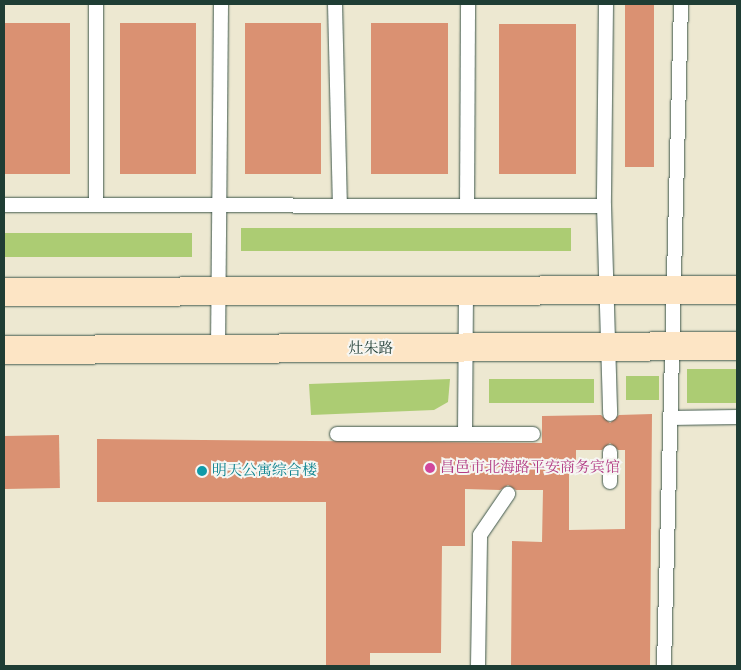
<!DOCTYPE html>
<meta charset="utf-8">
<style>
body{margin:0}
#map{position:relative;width:741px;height:670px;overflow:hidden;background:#ede8d1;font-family:"IM FELL Double Pica","Noto Serif SC",serif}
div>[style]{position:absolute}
.green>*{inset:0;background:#accc73;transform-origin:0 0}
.building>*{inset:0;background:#da9172;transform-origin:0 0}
.roads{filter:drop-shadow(0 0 1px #3e574c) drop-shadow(0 0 1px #3e574c)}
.lane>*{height:14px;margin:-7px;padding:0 7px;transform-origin:7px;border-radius:7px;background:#fff}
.secondary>*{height:28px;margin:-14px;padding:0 14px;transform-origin:14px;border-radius:14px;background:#fde5c5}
.dots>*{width:14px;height:14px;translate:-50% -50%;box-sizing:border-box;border:2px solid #f6f6f2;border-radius:50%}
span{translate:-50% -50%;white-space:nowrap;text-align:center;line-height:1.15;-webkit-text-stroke:4px #f6f6f2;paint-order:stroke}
.street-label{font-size:15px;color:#1f3d34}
.hotel-label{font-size:15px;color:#b23c85}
.left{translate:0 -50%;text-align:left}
.culture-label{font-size:15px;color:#0d838f}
.frame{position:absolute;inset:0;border:5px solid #1f3d34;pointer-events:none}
</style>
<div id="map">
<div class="green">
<i style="left:571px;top:228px;width:23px;height:330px;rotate:90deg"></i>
<i style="left:4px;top:233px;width:188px;height:24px"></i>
<i style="left:687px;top:369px;width:50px;height:34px"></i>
<i style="left:626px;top:376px;width:33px;height:24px"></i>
<i style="clip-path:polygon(450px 379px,448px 402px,434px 410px,311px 415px,309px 384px)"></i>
<i style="left:594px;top:379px;width:24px;height:105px;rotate:90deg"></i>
</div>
<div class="building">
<i style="left:625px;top:4px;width:29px;height:163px"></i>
<i style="left:4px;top:23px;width:66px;height:151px"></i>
<i style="left:120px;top:23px;width:76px;height:151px"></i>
<i style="left:245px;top:23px;width:76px;height:151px"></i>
<i style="left:371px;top:23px;width:77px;height:151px"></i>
<i style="left:499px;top:24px;width:77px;height:150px"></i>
<i style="clip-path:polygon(evenodd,652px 414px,650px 666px,511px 666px,512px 541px,542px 542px,543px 490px,516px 490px,508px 485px,500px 490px,465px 489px,465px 546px,442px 546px,441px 653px,370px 653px,370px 666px,326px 666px,326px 502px,97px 502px,97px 439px,542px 443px,542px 416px,601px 415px,610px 423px,619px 415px,652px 414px,610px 443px,618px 450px,625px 450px,625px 529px,569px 530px,569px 461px,576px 461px,576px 450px,602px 450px,610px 443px)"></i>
<i style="left:59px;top:435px;width:53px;height:55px;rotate:89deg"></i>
</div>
<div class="roads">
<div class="lane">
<i style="left:335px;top:4px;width:201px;rotate:88.6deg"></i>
<i style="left:606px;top:4px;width:202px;rotate:90.6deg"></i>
<i style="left:604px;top:206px;width:208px;rotate:88.3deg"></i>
<i style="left:4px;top:205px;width:600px;rotate:0.1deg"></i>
<i style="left:96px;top:205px;width:201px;rotate:-90deg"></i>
<i style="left:467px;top:205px;width:201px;rotate:-89.7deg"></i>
<i style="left:218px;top:349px;width:345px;rotate:-89.5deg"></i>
<i style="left:670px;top:418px;width:67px;rotate:-0.9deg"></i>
<i style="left:337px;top:434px;width:196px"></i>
<i style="left:465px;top:434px;width:143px;rotate:-89.6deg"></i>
<i style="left:610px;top:482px;width:30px;rotate:-90deg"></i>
<i style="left:478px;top:666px;width:131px;rotate:-89.1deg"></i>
<i style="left:480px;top:535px;width:50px;rotate:-55.7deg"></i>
<i style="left:664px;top:666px;width:662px;rotate:-88.53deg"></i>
</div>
<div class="secondary">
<i style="left:4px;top:292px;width:733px;rotate:-0.16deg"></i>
<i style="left:4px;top:350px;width:733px;rotate:-0.31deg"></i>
</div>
</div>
<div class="dots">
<i style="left:430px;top:468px;background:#d1479c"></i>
<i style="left:202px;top:471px;background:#0f9aa8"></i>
</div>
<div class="street-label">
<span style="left:371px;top:349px">灶朱路</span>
</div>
<div class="hotel-label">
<span class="left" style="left:440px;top:468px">昌邑市北海路平安商务宾馆</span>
</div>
<div class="culture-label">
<span class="left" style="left:212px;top:471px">明天公寓综合楼</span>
</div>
<div class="frame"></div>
</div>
